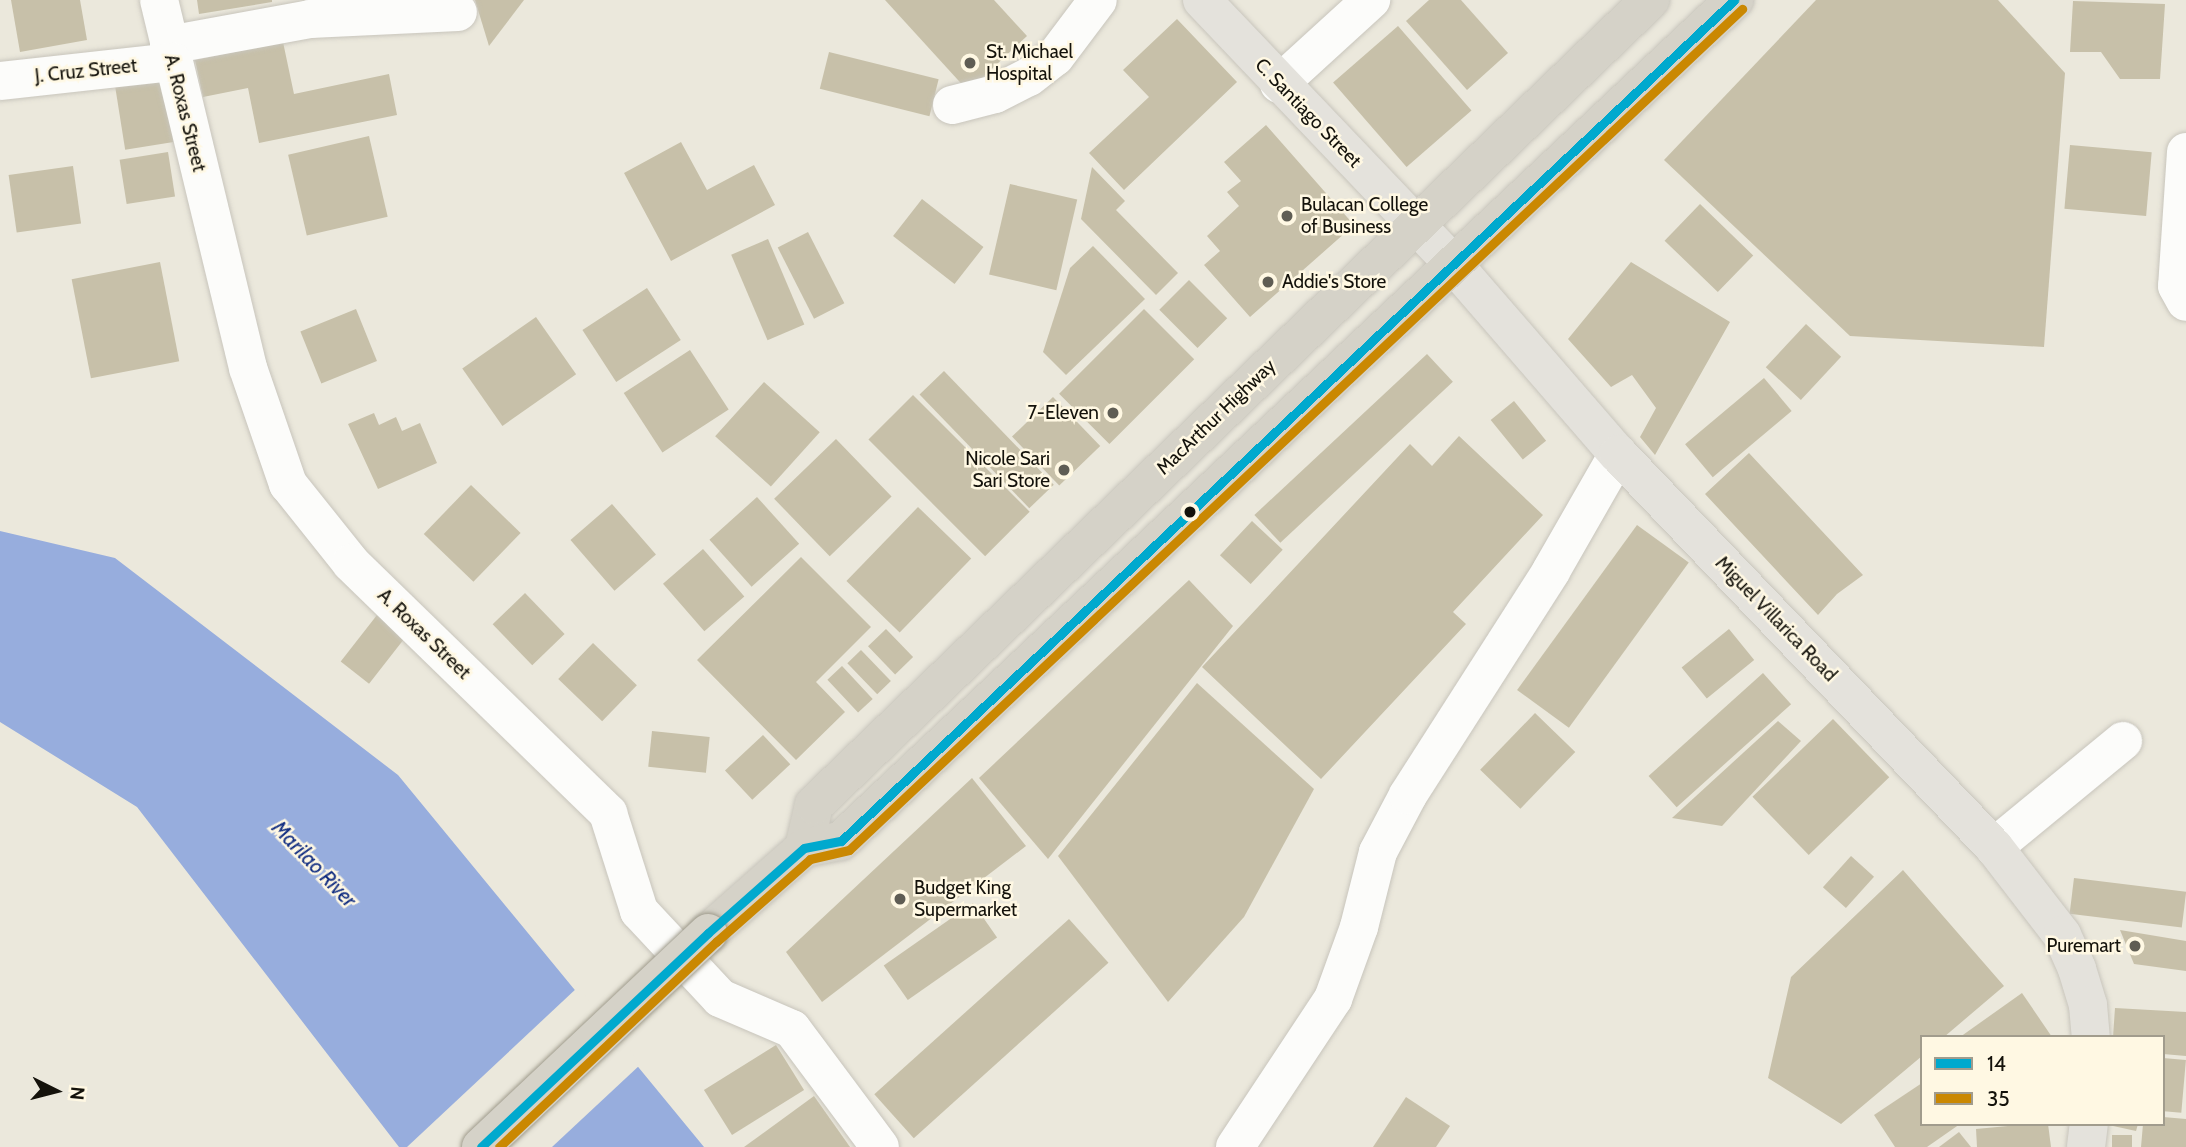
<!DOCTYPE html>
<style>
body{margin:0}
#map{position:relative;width:2186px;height:1147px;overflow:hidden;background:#ebe8dc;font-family:Cabin,sans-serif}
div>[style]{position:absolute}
.water>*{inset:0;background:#97addd}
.pier>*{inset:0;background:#ebe8dc}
.building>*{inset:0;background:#c7c0a9;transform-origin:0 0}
.roads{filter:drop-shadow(0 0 2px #c8c5bc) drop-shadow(0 0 2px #c8c5bc)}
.minor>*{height:38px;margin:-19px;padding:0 19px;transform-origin:19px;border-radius:19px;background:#fcfcfa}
.major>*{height:38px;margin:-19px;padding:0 19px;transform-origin:19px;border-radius:19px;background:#e4e2dc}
.highway>*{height:38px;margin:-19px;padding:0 19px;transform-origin:19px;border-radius:19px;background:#d5d2c8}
.bridges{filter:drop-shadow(0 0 2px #9f9b8c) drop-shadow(0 0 2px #9f9b8c)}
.highway-bridge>*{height:38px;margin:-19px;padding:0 19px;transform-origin:19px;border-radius:19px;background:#d5d2c8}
.bus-1>*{height:9px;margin:-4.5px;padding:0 4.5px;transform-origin:4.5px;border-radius:4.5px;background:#00a9ce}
.bus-2>*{height:9px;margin:-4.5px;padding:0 4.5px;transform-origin:4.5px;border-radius:4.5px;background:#ca8802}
.dots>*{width:19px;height:19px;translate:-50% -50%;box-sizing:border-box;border:4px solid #fff8e3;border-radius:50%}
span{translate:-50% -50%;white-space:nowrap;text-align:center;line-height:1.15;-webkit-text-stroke:5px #fff8e3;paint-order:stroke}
.poi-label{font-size:19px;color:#14120b}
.left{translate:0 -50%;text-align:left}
.right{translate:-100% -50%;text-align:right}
.street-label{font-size:19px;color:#14120b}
.water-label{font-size:21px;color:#112d81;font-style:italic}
.legend{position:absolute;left:1920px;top:1035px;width:245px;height:91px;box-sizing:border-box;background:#fff8e3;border:2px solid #a19c8d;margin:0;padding:9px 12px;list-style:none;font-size:21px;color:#14120b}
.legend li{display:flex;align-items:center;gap:14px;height:35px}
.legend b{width:35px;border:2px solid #a19c8d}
.north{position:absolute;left:21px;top:1056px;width:70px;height:70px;-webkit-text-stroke:5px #fff8e3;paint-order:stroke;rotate:96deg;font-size:19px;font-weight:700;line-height:28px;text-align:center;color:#14120b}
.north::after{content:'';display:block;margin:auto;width:24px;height:32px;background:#14120b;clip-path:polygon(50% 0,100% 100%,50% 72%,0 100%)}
</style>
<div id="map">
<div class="water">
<i style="clip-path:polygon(0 531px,115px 558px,398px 775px,704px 1147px,399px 1147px,137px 807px,0 722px)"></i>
</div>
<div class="pier">
<i style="clip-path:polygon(578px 987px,641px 1064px,552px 1147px,407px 1147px)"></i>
</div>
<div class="building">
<i style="clip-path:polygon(11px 0,80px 0,87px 40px,20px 52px)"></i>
<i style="clip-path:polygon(197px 0,272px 0,272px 2px,199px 14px)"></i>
<i style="clip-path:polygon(475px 0,524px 0,489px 46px)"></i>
<i style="clip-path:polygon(885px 0,994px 0,1027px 36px,968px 91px)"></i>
<i style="clip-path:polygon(1429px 0,1461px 0,1508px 53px,1467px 90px,1406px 21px)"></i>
<i style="clip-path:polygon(1816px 0,1998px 0,2065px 73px,2044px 347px,1850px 336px,1664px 160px)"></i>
<i style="clip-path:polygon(2073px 1px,2165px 4px,2160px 79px,2120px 79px,2101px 52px,2070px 52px)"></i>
<i style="clip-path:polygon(1177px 19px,1237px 82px,1124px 190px,1089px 153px,1149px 97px,1123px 70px)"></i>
<i style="left:1398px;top:26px;width:112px;height:86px;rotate:49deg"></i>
<i style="clip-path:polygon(283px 42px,294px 94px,389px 74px,397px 115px,259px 143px,248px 88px,203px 97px,195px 60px)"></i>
<i style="left:829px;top:52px;width:113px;height:38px;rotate:14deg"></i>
<i style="left:162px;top:69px;width:74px;height:49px;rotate:81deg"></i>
<i style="clip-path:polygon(1266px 125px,1354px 225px,1250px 317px,1204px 265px,1220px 251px,1207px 236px,1239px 206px,1227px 192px,1241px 181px,1224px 162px)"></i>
<i style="left:369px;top:136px;width:83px;height:83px;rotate:77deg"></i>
<i style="clip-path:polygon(681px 142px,707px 190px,754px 165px,775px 205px,671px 261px,624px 173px)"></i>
<i style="left:2070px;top:145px;width:82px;height:64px;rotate:5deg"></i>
<i style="left:168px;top:152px;width:45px;height:49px;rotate:81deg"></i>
<i style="left:73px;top:166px;width:58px;height:65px;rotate:82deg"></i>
<i style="clip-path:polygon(1092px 167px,1125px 201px,1116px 210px,1178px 273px,1156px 295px,1081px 219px)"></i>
<i style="left:1010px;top:184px;width:69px;height:93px;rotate:13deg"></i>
<i style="left:922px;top:199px;width:78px;height:47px;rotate:38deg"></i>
<i style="left:1700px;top:204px;width:74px;height:51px;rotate:44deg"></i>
<i style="left:808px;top:232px;width:80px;height:34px;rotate:63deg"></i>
<i style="left:768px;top:239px;width:93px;height:40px;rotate:67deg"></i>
<i style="clip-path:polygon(1093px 246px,1145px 299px,1066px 375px,1043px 352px,1070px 268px)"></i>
<i style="left:160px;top:262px;width:101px;height:90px;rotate:79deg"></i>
<i style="clip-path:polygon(1631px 262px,1730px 322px,1655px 455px,1640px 437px,1656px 408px,1632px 375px,1611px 387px,1568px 339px)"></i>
<i style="left:1189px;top:280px;width:54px;height:42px;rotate:45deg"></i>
<i style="left:647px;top:288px;width:62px;height:77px;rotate:57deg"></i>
<i style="left:356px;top:309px;width:56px;height:60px;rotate:68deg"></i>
<i style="left:1144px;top:309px;width:71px;height:120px;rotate:45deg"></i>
<i style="left:536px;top:317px;width:70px;height:90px;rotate:55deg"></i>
<i style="left:1806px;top:324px;width:48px;height:59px;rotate:43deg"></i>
<i style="left:690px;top:350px;width:71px;height:79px;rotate:57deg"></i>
<i style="left:1427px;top:354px;width:38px;height:236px;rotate:47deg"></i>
<i style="left:944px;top:371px;width:158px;height:34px;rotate:46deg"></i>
<i style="left:1764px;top:378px;width:43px;height:103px;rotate:50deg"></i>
<i style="left:764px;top:382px;width:75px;height:73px;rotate:42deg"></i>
<i style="left:913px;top:395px;width:165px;height:63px;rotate:45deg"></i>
<i style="left:1053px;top:397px;width:68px;height:57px;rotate:46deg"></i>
<i style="left:1514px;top:401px;width:51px;height:30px;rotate:51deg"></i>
<i style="clip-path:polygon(374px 413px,379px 425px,396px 417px,402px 431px,420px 423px,437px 463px,378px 489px,348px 424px)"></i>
<i style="clip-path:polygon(1459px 436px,1543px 515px,1453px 612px,1466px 624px,1321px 779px,1202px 667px,1410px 444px,1432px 466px)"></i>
<i style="left:836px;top:439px;width:80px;height:86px;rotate:46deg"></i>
<i style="clip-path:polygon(1749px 453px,1863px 575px,1837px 594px,1818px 615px,1705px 494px)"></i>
<i style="left:471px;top:485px;width:69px;height:68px;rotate:44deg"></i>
<i style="left:757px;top:497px;width:63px;height:64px;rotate:48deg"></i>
<i style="left:612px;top:504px;width:67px;height:55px;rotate:49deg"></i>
<i style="left:918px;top:507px;width:74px;height:103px;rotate:44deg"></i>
<i style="left:1252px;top:521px;width:42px;height:47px;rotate:43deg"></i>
<i style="left:1637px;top:525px;width:64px;height:204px;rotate:36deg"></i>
<i style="left:703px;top:549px;width:63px;height:53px;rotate:49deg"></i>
<i style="clip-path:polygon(801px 557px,871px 627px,816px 682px,845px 712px,796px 760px,697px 660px)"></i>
<i style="clip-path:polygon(1189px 580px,1233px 626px,1048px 859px,979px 778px)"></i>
<i style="left:525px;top:593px;width:57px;height:45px;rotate:46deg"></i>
<i style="left:377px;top:615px;width:36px;height:59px;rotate:38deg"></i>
<i style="left:886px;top:629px;width:39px;height:25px;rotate:46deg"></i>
<i style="left:1729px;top:629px;width:40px;height:61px;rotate:51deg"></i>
<i style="left:593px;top:643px;width:61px;height:50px;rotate:44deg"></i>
<i style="left:861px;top:650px;width:43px;height:19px;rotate:46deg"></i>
<i style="left:842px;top:666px;width:45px;height:20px;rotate:47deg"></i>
<i style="left:1763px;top:673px;width:42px;height:154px;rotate:48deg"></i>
<i style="clip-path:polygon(1197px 683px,1314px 789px,1244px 917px,1168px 1002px,1058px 856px)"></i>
<i style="left:1535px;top:713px;width:56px;height:79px;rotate:44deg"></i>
<i style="left:1833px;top:719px;width:81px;height:112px;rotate:46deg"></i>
<i style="clip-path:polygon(1778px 721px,1801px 741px,1722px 826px,1672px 818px)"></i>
<i style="left:652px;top:731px;width:58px;height:36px;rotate:6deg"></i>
<i style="left:763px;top:735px;width:40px;height:52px;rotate:47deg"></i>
<i style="clip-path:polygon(972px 778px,1026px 846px,822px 1002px,786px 952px)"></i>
<i style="left:1851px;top:856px;width:31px;height:42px;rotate:42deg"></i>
<i style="clip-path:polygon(1903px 870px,2004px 986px,1944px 1037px,1922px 1037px,1922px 1056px,1841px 1124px,1768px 1078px,1791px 977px)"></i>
<i style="left:2074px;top:878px;width:113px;height:36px;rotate:7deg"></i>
<i style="left:973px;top:903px;width:42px;height:109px;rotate:55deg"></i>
<i style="left:1069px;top:919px;width:59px;height:262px;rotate:48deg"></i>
<i style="clip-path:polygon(2120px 930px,2186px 941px,2186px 971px,2134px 964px)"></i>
<i style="clip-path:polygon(2022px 993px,2052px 1037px,1960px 1037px)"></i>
<i style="clip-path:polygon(2115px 1008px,2186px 1012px,2186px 1056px,2163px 1054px,2163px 1037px,2113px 1037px)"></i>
<i style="left:776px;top:1045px;width:53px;height:85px;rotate:58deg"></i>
<i style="left:2163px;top:1058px;width:23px;height:53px;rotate:5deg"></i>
<i style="clip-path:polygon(1922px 1083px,1922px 1124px,1960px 1124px,1927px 1147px,1895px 1147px,1874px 1115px)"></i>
<i style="clip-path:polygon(814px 1096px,850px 1147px,744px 1147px)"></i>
<i style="clip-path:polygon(1406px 1097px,1450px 1126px,1436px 1147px,1373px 1147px)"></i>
<i style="clip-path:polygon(2163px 1117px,2186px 1119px,2186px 1147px,2141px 1147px,2143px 1124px,2163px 1124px)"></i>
<i style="clip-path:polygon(2029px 1124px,2048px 1124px,2051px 1147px,1977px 1147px,1976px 1129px)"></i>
<i style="clip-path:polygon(2104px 1124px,2138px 1124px,2136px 1131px)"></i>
<i style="clip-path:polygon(1959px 1132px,1971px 1147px,1939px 1147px)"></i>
<i style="left:2132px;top:1135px;width:12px;height:20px;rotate:90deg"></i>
</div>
<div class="roads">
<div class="minor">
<i style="left:159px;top:0;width:379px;rotate:76.4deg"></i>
<i style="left:248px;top:368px;width:123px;rotate:71deg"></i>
<i style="left:288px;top:484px;width:101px;rotate:51.4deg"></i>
<i style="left:351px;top:563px;width:359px;rotate:44.2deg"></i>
<i style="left:608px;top:813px;width:103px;rotate:72.4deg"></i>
<i style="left:639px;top:911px;width:119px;rotate:47deg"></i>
<i style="left:720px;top:998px;width:78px;rotate:23.3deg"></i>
<i style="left:792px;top:1029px;width:147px;rotate:53.3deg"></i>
<i style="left:169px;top:45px;width:143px;rotate:-10.4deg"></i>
<i style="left:310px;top:19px;width:148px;rotate:-2.7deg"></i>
<i style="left:0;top:81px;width:174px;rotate:-6.3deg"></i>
<i style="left:1279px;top:84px;width:125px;rotate:-42.4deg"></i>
<i style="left:952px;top:105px;width:44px;rotate:-14.3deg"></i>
<i style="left:995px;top:94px;width:38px;rotate:-27deg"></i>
<i style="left:1029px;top:77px;width:33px;rotate:-38deg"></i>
<i style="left:1055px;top:57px;width:71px;rotate:-53deg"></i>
<i style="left:2186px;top:152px;width:134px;rotate:93.8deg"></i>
<i style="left:2177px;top:286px;width:18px;rotate:61deg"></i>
<i style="left:1994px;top:847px;width:167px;rotate:-39.4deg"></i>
<i style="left:1235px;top:1147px;width:178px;rotate:-56.5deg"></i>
<i style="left:1333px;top:999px;width:77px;rotate:-70.1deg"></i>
<i style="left:1359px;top:927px;width:77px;rotate:-75.8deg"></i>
<i style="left:1378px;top:852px;width:64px;rotate:-62.2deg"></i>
<i style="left:1408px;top:795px;width:266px;rotate:-57.4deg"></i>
<i style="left:1551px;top:571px;width:135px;rotate:-60.2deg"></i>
</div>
<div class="major">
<i style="left:1202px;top:0;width:366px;rotate:46.4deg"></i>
<i style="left:1454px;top:265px;width:250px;rotate:49.1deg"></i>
<i style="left:1618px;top:454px;width:544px;rotate:46.27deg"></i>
<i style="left:1994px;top:847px;width:111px;rotate:52.3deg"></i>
<i style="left:2062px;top:935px;width:37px;rotate:66deg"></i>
<i style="left:2077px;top:969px;width:38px;rotate:73deg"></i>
<i style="left:2088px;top:1005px;width:32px;rotate:85deg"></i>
<i style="left:2086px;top:1147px;width:23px;rotate:-83deg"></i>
</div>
<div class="highway">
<i style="left:804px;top:848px;width:44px;rotate:-76.9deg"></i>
<i style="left:814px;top:805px;width:1161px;rotate:-43.92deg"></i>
<i style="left:708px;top:933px;width:128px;rotate:-41.5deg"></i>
<i style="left:804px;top:848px;width:38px;rotate:-11deg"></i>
<i style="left:841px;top:841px;width:1227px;rotate:-43.28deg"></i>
</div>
</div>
<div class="bridges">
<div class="highway-bridge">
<i style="left:481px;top:1147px;width:312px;rotate:-43.3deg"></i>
</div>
</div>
<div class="bus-1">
<i style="left:481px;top:1147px;width:312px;rotate:-43.3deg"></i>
<i style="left:708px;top:933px;width:128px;rotate:-41.5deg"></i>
<i style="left:804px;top:848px;width:38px;rotate:-11deg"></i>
<i style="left:841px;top:841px;width:1227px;rotate:-43.28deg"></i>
</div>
<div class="bus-2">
<i style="left:499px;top:1147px;width:299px;rotate:-43.4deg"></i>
<i style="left:716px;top:942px;width:125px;rotate:-41.4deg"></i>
<i style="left:810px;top:859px;width:40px;rotate:-13deg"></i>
<i style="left:849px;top:850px;width:1227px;rotate:-43.28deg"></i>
</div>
<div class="dots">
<i style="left:970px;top:63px;background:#5f5d54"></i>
<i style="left:1287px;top:216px;background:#5f5d54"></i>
<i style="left:1268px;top:282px;background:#5f5d54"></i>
<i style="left:1113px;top:413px;background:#5f5d54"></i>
<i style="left:1064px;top:470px;background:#5f5d54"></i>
<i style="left:1190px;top:512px;background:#14120b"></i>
<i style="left:900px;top:899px;background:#5f5d54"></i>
<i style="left:2135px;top:946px;background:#5f5d54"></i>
</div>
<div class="poi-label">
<span class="left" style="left:986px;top:63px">St. Michael<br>Hospital</span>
<span class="left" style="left:1301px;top:216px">Bulacan College<br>of Business</span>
<span class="left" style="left:1282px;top:282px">Addie's Store</span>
<span class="right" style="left:1099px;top:413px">7-Eleven</span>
<span class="right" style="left:1050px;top:470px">Nicole Sari<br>Sari Store</span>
<span class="left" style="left:914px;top:899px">Budget King<br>Supermarket</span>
<span class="right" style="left:2121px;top:946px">Puremart</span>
</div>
<div class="street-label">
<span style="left:86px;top:71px;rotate:-6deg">J. Cruz Street</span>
<span style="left:185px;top:113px;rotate:76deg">A. Roxas Street</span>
<span style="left:1308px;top:113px;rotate:46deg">C. Santiago Street</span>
<span style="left:1216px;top:417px;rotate:-44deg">MacArthur Highway</span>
<span style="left:1776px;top:619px;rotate:46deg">Miguel Villarica Road</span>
<span style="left:424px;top:634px;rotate:44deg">A. Roxas Street</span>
</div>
<div class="water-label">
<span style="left:314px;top:864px;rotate:46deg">Marilao River</span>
</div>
<ul class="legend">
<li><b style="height:9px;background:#00a9ce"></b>14</li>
<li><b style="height:9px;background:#ca8802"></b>35</li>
</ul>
<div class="north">N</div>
</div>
